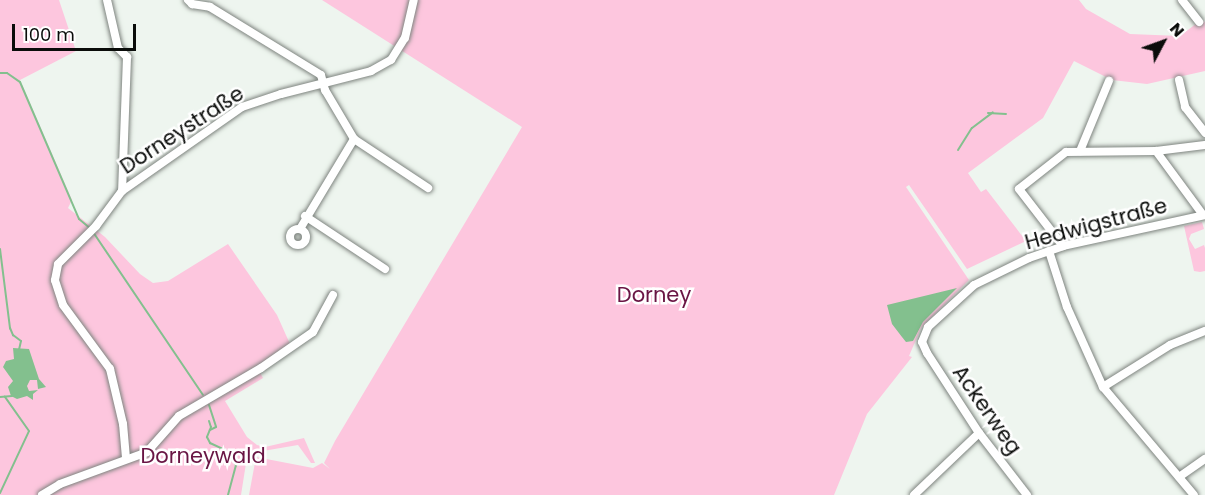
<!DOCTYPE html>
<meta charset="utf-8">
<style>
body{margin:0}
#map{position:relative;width:1205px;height:495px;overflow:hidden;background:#eef5ef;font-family:Poppins,sans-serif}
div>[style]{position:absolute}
.green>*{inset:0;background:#fdc6de}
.water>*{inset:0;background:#83c08e}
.stream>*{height:2px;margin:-1px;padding:0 1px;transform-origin:1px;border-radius:1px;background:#83c08e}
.roads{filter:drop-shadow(0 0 2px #7e847f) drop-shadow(0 0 2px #7e847f)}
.minor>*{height:8px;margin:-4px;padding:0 4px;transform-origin:4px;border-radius:4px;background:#fff}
.minor>.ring{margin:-4px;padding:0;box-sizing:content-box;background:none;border:8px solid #fff;border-radius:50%}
span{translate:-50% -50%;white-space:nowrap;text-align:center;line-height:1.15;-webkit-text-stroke:5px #fff;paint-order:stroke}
.street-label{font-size:21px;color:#0a0c0a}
.park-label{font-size:21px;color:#691544}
.north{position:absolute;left:1133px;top:12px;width:60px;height:60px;-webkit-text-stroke:4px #fff;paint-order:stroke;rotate:49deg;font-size:16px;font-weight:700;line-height:24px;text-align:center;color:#0a0c0a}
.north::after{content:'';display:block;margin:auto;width:21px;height:27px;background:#0a0c0a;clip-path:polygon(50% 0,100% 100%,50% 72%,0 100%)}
.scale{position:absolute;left:12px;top:24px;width:124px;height:27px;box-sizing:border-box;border:3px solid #0a0c0a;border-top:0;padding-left:8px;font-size:18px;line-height:21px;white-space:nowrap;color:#0a0c0a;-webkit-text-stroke:4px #fff;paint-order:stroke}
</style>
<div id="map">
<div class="green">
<i style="clip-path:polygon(0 0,59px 0,76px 51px,20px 80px,72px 200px,68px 208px,105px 237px,140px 274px,153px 283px,168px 281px,228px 244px,277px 315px,290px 344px,257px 367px,263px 378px,225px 401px,247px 437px,257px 445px,265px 447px,304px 438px,315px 463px,311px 463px,298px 445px,251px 453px,247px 457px,241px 495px,0 495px)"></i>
<i style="clip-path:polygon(322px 0,1079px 0,1086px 9px,1130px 34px,1180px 36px,1201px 20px,1205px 22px,1205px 71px,1147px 84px,1112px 80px,1074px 61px,1043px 118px,968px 173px,981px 192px,986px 189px,1026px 241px,967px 269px,909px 185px,906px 187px,969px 280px,921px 328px,909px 356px,912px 357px,867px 414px,834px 495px,249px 495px,256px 457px,313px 468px,322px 463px,330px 469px,324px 463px,335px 441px,522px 127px)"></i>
<i style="clip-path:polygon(1202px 222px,1204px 229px,1191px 234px,1189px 239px,1195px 249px,1204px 245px,1205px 248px,1205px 271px,1200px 272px,1194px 271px,1184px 226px)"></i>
</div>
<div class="water">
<i style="clip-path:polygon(957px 288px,923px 322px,913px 341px,906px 342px,902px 337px,892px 324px,887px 305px)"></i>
<i style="clip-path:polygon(13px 348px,29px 349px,39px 379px,46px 387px,38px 389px,37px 380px,30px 380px,27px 386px,29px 391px,38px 390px,33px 394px,33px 400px,27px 396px,17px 399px,11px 396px,8px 387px,13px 381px,3px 367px,6px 361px,14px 359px)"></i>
</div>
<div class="stream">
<i style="left:0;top:73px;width:7px"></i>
<i style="left:7px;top:73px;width:16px;rotate:35deg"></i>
<i style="left:20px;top:82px;width:149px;rotate:66.7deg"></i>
<i style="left:79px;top:219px;width:16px;rotate:40deg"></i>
<i style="left:91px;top:229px;width:200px;rotate:56deg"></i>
<i style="left:988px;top:113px;width:18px;rotate:3deg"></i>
<i style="left:958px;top:150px;width:26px;rotate:-58deg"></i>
<i style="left:972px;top:128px;width:26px;rotate:-37deg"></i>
<i style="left:0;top:249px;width:80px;rotate:82.8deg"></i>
<i style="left:10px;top:328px;width:8px;rotate:67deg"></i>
<i style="left:13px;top:335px;width:10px;rotate:37deg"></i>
<i style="left:21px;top:341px;width:9px;rotate:103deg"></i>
<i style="left:0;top:397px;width:12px;rotate:-5deg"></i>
<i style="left:209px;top:405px;width:23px;rotate:72deg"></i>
<i style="left:216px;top:427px;width:7px;rotate:153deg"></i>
<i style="left:209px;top:421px;width:6px;rotate:72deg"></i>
<i style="left:211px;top:427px;width:11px;rotate:112deg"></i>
<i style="left:207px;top:437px;width:7px;rotate:63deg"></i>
<i style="left:210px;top:443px;width:17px;rotate:25deg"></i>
<i style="left:225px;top:450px;width:19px;rotate:54deg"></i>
<i style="left:236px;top:465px;width:31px;rotate:105deg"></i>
<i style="left:0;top:493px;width:68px;rotate:-64.9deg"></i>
<i style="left:29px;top:431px;width:42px;rotate:-125.2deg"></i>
</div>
<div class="roads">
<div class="minor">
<i style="left:107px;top:0;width:49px;rotate:77.1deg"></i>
<i style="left:118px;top:48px;width:13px;rotate:45deg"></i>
<i style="left:127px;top:57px;width:134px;rotate:92.1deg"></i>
<i style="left:188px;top:0;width:6px;rotate:45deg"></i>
<i style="left:192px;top:4px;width:18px;rotate:9deg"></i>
<i style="left:210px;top:7px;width:130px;rotate:31.5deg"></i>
<i style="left:321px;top:75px;width:16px;rotate:75deg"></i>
<i style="left:325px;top:90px;width:57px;rotate:59.4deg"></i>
<i style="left:354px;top:139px;width:105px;rotate:121deg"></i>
<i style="left:1182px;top:0;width:28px;rotate:52deg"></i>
<i style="left:1179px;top:80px;width:28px;rotate:77deg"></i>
<i style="left:1185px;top:107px;width:33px;rotate:52deg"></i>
<i style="left:354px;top:139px;width:89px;rotate:33.5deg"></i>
<i style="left:1080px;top:151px;width:76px;rotate:-67.5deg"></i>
<i style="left:1156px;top:151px;width:79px;rotate:53.7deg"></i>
<i style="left:305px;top:216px;width:96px;rotate:33.5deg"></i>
<i class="ring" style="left:290px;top:229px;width:8px;height:8px"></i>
<i style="left:1063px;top:246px;width:72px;rotate:-127.7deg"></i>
<i style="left:1019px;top:189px;width:60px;rotate:-38.2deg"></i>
<i style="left:1066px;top:152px;width:90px;rotate:-0.6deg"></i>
<i style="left:1156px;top:151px;width:49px;rotate:-7deg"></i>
<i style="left:1049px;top:251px;width:59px;rotate:72.2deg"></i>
<i style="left:1067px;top:307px;width:88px;rotate:65.8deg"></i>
<i style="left:1103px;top:387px;width:141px;rotate:49.9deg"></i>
<i style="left:1103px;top:387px;width:79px;rotate:-32.1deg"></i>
<i style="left:1170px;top:345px;width:38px;rotate:-22deg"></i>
<i style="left:126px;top:458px;width:34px;rotate:-95deg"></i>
<i style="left:123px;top:424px;width:57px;rotate:-103.3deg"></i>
<i style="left:110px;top:369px;width:79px;rotate:-126.3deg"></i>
<i style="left:63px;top:305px;width:26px;rotate:-108deg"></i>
<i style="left:55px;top:280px;width:16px;rotate:-79deg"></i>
<i style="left:58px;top:264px;width:54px;rotate:-45deg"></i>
<i style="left:96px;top:226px;width:44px;rotate:-53.4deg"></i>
<i style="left:122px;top:191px;width:146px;rotate:-35deg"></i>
<i style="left:242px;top:107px;width:41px;rotate:-18.4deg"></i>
<i style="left:281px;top:94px;width:93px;rotate:-14.3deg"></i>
<i style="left:371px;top:71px;width:23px;rotate:-29deg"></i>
<i style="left:391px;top:60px;width:26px;rotate:-58deg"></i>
<i style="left:405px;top:38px;width:39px;rotate:-77deg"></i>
<i style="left:1179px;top:477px;width:32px;rotate:-35deg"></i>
<i style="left:42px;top:495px;width:21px;rotate:-31deg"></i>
<i style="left:60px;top:484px;width:93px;rotate:-20.2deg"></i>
<i style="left:147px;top:452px;width:48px;rotate:-48.4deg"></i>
<i style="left:179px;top:416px;width:95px;rotate:-30.3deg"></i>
<i style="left:261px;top:368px;width:63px;rotate:-34.7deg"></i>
<i style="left:313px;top:332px;width:42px;rotate:-61.6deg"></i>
<i style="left:914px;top:495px;width:90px;rotate:-43.6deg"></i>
<i style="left:1027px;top:495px;width:78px;rotate:-127.7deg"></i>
<i style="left:979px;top:433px;width:95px;rotate:-123deg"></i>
<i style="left:927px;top:353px;width:12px;rotate:-114deg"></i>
<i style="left:922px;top:342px;width:16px;rotate:-68deg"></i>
<i style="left:928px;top:327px;width:62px;rotate:-42.4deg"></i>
<i style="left:974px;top:285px;width:61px;rotate:-26.1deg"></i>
<i style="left:1029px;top:258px;width:36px;rotate:-19deg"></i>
<i style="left:1063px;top:246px;width:145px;rotate:-12.3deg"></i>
</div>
</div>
<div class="street-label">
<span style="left:182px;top:130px;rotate:-33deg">Dorneystraße</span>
<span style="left:1096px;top:224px;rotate:-15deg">Hedwigstraße</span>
<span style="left:987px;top:410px;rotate:55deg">Ackerweg</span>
</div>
<div class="park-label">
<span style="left:654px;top:295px">Dorney</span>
<span style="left:203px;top:456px">Dorneywald</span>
</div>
<div class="north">N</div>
<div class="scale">100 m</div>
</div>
